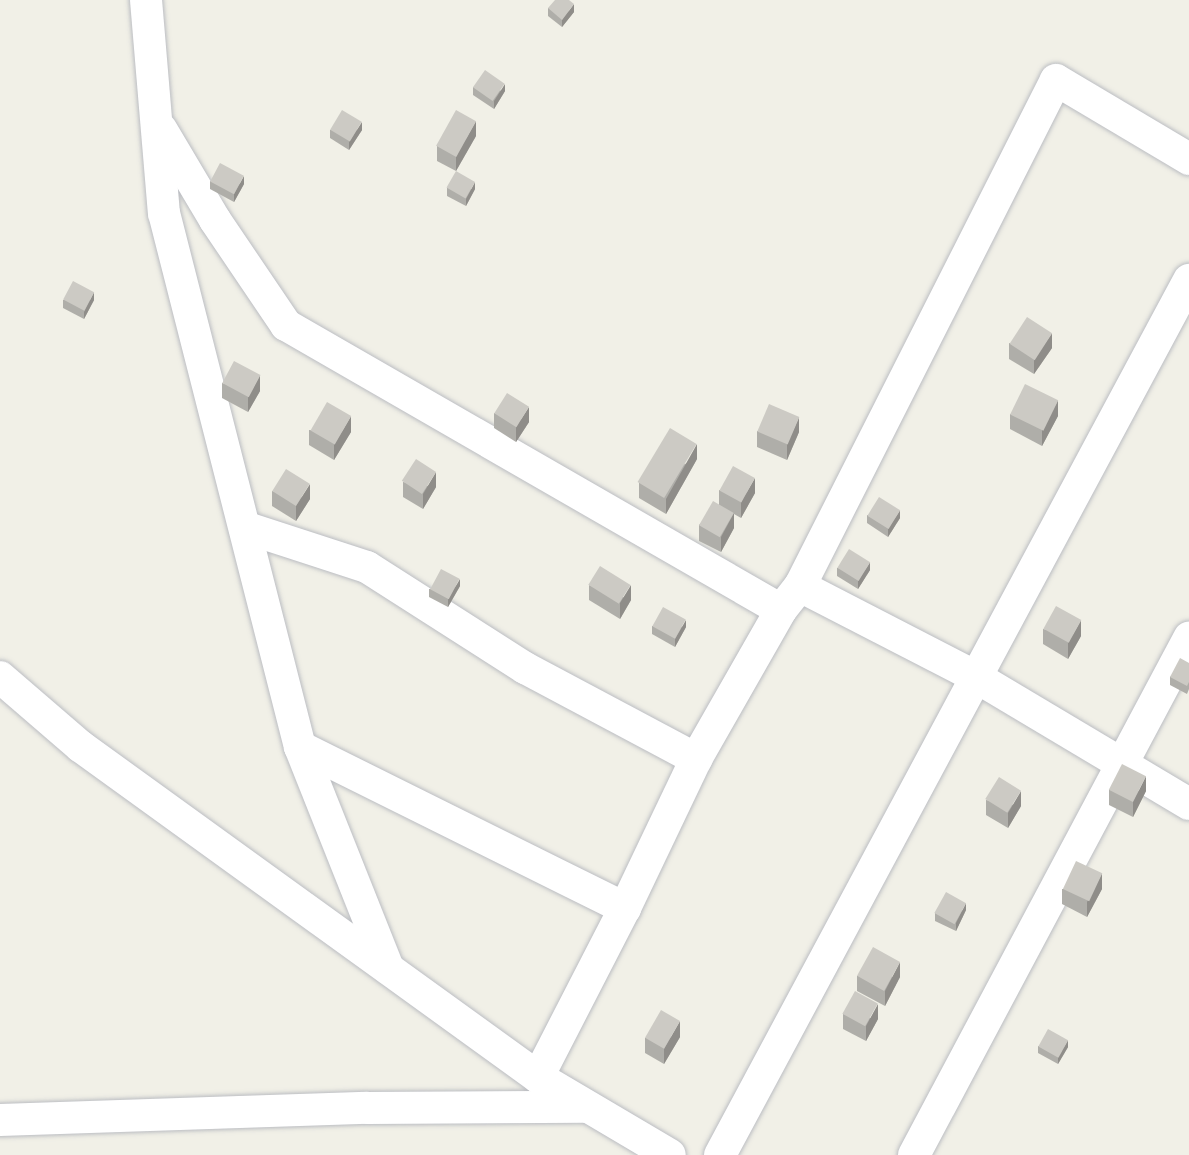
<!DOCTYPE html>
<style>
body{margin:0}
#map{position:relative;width:1189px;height:1155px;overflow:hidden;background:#f1f0e7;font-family:Rubik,sans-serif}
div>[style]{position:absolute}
.roads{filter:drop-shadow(0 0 2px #bbbdc2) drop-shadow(0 0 2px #bbbdc2)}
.minor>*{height:32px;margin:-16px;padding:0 16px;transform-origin:16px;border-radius:16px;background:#fff}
.wall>*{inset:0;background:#afaea9}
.shaded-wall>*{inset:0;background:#8f8d89}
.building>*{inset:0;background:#cccac4;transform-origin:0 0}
span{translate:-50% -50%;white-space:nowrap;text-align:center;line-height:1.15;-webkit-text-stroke:6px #fff;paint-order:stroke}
</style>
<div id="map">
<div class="roads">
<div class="minor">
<i style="left:146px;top:0;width:214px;rotate:85.2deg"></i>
<i style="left:164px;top:213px;width:551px;rotate:75.71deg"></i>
<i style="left:300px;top:747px;width:238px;rotate:68.3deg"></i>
<i style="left:161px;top:129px;width:106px;rotate:59.3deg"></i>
<i style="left:215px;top:220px;width:127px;rotate:55.9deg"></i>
<i style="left:286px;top:325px;width:571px;rotate:29.93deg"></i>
<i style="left:247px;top:528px;width:126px;rotate:18deg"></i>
<i style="left:367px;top:567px;width:188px;rotate:32.6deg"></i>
<i style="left:525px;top:668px;width:194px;rotate:28deg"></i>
<i style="left:800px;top:586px;width:198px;rotate:27.3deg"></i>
<i style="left:976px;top:677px;width:248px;rotate:30.8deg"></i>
<i style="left:0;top:677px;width:106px;rotate:40.8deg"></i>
<i style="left:80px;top:746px;width:565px;rotate:35.86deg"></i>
<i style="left:538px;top:1077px;width:153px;rotate:30.6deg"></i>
<i style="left:300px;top:747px;width:363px;rotate:26.4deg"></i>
<i style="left:538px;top:1077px;width:190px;rotate:-62.8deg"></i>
<i style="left:625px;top:908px;width:165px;rotate:-64.5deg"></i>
<i style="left:696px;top:759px;width:172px;rotate:-60.3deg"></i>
<i style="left:781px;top:610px;width:31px;rotate:-52deg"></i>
<i style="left:800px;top:586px;width:567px;rotate:-63.16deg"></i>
<i style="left:1056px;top:80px;width:155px;rotate:30.7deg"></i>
<i style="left:0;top:1120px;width:367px;rotate:-1.9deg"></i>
<i style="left:367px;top:1108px;width:220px;rotate:-0.3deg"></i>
<i style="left:720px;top:1155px;width:993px;rotate:-61.81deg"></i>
<i style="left:914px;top:1155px;width:586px;rotate:-61.99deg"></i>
</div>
</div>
<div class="wall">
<i style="clip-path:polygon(548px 8px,574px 12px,562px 27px,548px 16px)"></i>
<i style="clip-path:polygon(473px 87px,505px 91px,494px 109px,473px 95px)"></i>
<i style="clip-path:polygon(330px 130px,362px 130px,349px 150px,330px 138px)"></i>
<i style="clip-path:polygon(476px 136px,456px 171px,437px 161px,437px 146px)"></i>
<i style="clip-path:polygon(210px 181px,244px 184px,234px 202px,210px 189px)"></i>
<i style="clip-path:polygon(447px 188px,475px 189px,466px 206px,447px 196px)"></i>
<i style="clip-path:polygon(63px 300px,94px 300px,84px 319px,63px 308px)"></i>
<i style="clip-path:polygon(1009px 343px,1052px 348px,1034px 374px,1009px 359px)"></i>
<i style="clip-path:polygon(222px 383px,260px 391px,248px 412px,222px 398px)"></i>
<i style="clip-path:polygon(494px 413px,529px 422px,516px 442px,494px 428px)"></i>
<i style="clip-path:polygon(1010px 414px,1058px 416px,1042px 446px,1010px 429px)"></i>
<i style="clip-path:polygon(309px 430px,351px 432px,334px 460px,309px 445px)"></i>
<i style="clip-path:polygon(757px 431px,799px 432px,787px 460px,757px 447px)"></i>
<i style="clip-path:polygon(697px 459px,666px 514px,639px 498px,639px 483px)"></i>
<i style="clip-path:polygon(403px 482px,436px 487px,423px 509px,403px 497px)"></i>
<i style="clip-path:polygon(719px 490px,755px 493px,741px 518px,734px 514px,734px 528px,721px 552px,699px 541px,699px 525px,719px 505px)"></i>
<i style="clip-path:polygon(272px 491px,310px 499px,296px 521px,272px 506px)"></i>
<i style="clip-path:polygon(867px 515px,900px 518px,888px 537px,867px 523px)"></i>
<i style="clip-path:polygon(837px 568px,870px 570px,858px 589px,837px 576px)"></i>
<i style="clip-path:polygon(589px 585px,631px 600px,620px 619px,589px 600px)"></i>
<i style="clip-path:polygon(460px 586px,448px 607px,429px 597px,429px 589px)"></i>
<i style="clip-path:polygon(652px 626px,686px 627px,675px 647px,652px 634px)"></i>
<i style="clip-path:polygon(1043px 629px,1081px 636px,1068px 659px,1043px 644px)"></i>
<i style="clip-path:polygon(1189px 663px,1189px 689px,1187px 694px,1170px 685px,1170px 677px)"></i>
<i style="clip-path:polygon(1109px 790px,1146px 791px,1133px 817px,1109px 805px)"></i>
<i style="clip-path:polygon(986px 800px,1021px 806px,1008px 828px,986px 815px)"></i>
<i style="clip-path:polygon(1062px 889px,1102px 889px,1087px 917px,1062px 904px)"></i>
<i style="clip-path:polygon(966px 910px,956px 931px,935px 921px,935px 913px)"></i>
<i style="clip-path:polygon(857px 976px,900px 977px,885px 1006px,857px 991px)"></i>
<i style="clip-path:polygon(843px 1014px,878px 1019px,866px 1041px,843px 1029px)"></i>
<i style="clip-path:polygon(680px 1037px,664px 1064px,645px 1053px,645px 1038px)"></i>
<i style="clip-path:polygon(1038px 1046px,1068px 1047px,1058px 1064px,1038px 1053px)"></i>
</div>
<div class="shaded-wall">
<i style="clip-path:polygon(574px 4px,574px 12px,562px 27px,562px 20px)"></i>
<i style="clip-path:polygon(505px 84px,505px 91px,494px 109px,494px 101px)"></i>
<i style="clip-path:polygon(476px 121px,476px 136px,456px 171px,456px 156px)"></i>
<i style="clip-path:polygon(362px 122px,362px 130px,349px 150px,349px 142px)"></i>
<i style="clip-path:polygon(244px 176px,244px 184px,234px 202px,234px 194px)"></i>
<i style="clip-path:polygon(475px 182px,475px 189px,466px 206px,466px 199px)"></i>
<i style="clip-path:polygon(94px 292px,94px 300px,84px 319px,84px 312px)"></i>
<i style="clip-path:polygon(1052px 333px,1052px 348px,1034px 374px,1034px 359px)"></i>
<i style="clip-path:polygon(260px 375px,260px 391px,248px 412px,248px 397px)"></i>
<i style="clip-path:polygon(1058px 400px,1058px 416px,1042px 446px,1042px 430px)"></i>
<i style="clip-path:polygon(529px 407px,529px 422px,516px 442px,516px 427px)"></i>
<i style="clip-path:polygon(351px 416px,351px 432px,334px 460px,334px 445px)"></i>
<i style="clip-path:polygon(799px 417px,799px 432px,787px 460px,787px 444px)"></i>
<i style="clip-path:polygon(697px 444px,697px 459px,666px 514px,666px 499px)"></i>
<i style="clip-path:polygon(436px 472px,436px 487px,423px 509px,423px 494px)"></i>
<i style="clip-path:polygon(755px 478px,755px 493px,741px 518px,741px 502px)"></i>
<i style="clip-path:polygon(310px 484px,310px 499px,296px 521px,296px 506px)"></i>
<i style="clip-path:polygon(900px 510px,900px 518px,888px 537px,888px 529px)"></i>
<i style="clip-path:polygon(734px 513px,734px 528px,721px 552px,721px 537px)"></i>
<i style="clip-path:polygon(870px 562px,870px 570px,858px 589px,858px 581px)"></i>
<i style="clip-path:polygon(460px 579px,460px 586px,448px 607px,448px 599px)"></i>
<i style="clip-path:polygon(631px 585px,631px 600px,620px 619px,620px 603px)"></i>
<i style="clip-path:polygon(686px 620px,686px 627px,675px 647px,675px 639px)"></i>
<i style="clip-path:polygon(1081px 620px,1081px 636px,1068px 659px,1068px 643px)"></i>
<i style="clip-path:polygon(1146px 776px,1146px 791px,1133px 817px,1133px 802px)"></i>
<i style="clip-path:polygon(1021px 791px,1021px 806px,1008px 828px,1008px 813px)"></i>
<i style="clip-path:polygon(1102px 873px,1102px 889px,1087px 917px,1087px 902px)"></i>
<i style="clip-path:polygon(966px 903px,966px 910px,956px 931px,956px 923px)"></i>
<i style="clip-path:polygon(900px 962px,900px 977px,885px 1006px,885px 991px)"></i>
<i style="clip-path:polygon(878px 1004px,878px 1019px,866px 1041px,866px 1026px)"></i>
<i style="clip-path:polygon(680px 1021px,680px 1037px,664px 1064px,664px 1049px)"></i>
<i style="clip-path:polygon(1068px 1040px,1068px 1047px,1058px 1064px,1058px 1057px)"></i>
</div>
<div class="building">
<i style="clip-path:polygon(555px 0,569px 0,574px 4px,562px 20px,548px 8px)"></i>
<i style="left:485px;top:70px;width:24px;height:21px;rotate:35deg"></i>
<i style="left:342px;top:110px;width:23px;height:23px;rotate:31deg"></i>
<i style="left:456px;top:110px;width:23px;height:41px;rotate:29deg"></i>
<i style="left:220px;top:163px;width:27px;height:21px;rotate:28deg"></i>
<i style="left:456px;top:171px;width:22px;height:19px;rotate:30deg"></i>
<i style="left:73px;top:281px;width:24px;height:21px;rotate:28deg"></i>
<i style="left:1027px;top:317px;width:30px;height:32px;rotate:33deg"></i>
<i style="left:234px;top:361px;width:30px;height:25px;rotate:28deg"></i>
<i style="left:1025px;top:384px;width:37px;height:34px;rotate:26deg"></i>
<i style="left:507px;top:393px;width:26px;height:24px;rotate:32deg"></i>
<i style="left:327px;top:402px;width:28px;height:33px;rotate:30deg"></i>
<i style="left:769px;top:404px;width:33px;height:30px;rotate:23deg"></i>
<i style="left:670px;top:428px;width:31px;height:63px;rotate:31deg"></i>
<i style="left:416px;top:459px;width:24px;height:26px;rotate:33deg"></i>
<i style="left:733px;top:466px;width:25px;height:28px;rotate:29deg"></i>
<i style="left:286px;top:469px;width:28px;height:26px;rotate:32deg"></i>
<i style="left:879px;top:497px;width:25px;height:22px;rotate:32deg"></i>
<i style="left:713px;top:501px;width:24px;height:28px;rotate:30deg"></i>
<i style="left:849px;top:549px;width:25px;height:22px;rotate:32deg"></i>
<i style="left:600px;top:566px;width:36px;height:22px;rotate:32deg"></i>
<i style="left:441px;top:569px;width:21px;height:23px;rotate:28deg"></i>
<i style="left:1056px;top:606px;width:29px;height:26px;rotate:29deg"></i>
<i style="left:663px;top:607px;width:26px;height:22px;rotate:29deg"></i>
<i style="clip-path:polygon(1180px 658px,1189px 663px,1189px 682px,1187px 686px,1170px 677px)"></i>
<i style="left:1122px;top:764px;width:27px;height:29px;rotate:27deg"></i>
<i style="left:999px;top:777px;width:26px;height:26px;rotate:32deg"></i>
<i style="left:1076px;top:861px;width:29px;height:31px;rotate:25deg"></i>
<i style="left:946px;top:892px;width:23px;height:24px;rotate:29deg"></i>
<i style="left:873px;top:947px;width:31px;height:33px;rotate:29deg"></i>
<i style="left:855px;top:991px;width:26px;height:26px;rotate:29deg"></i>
<i style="left:661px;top:1010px;width:22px;height:32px;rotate:30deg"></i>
<i style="left:1048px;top:1029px;width:23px;height:20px;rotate:29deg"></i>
</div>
</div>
